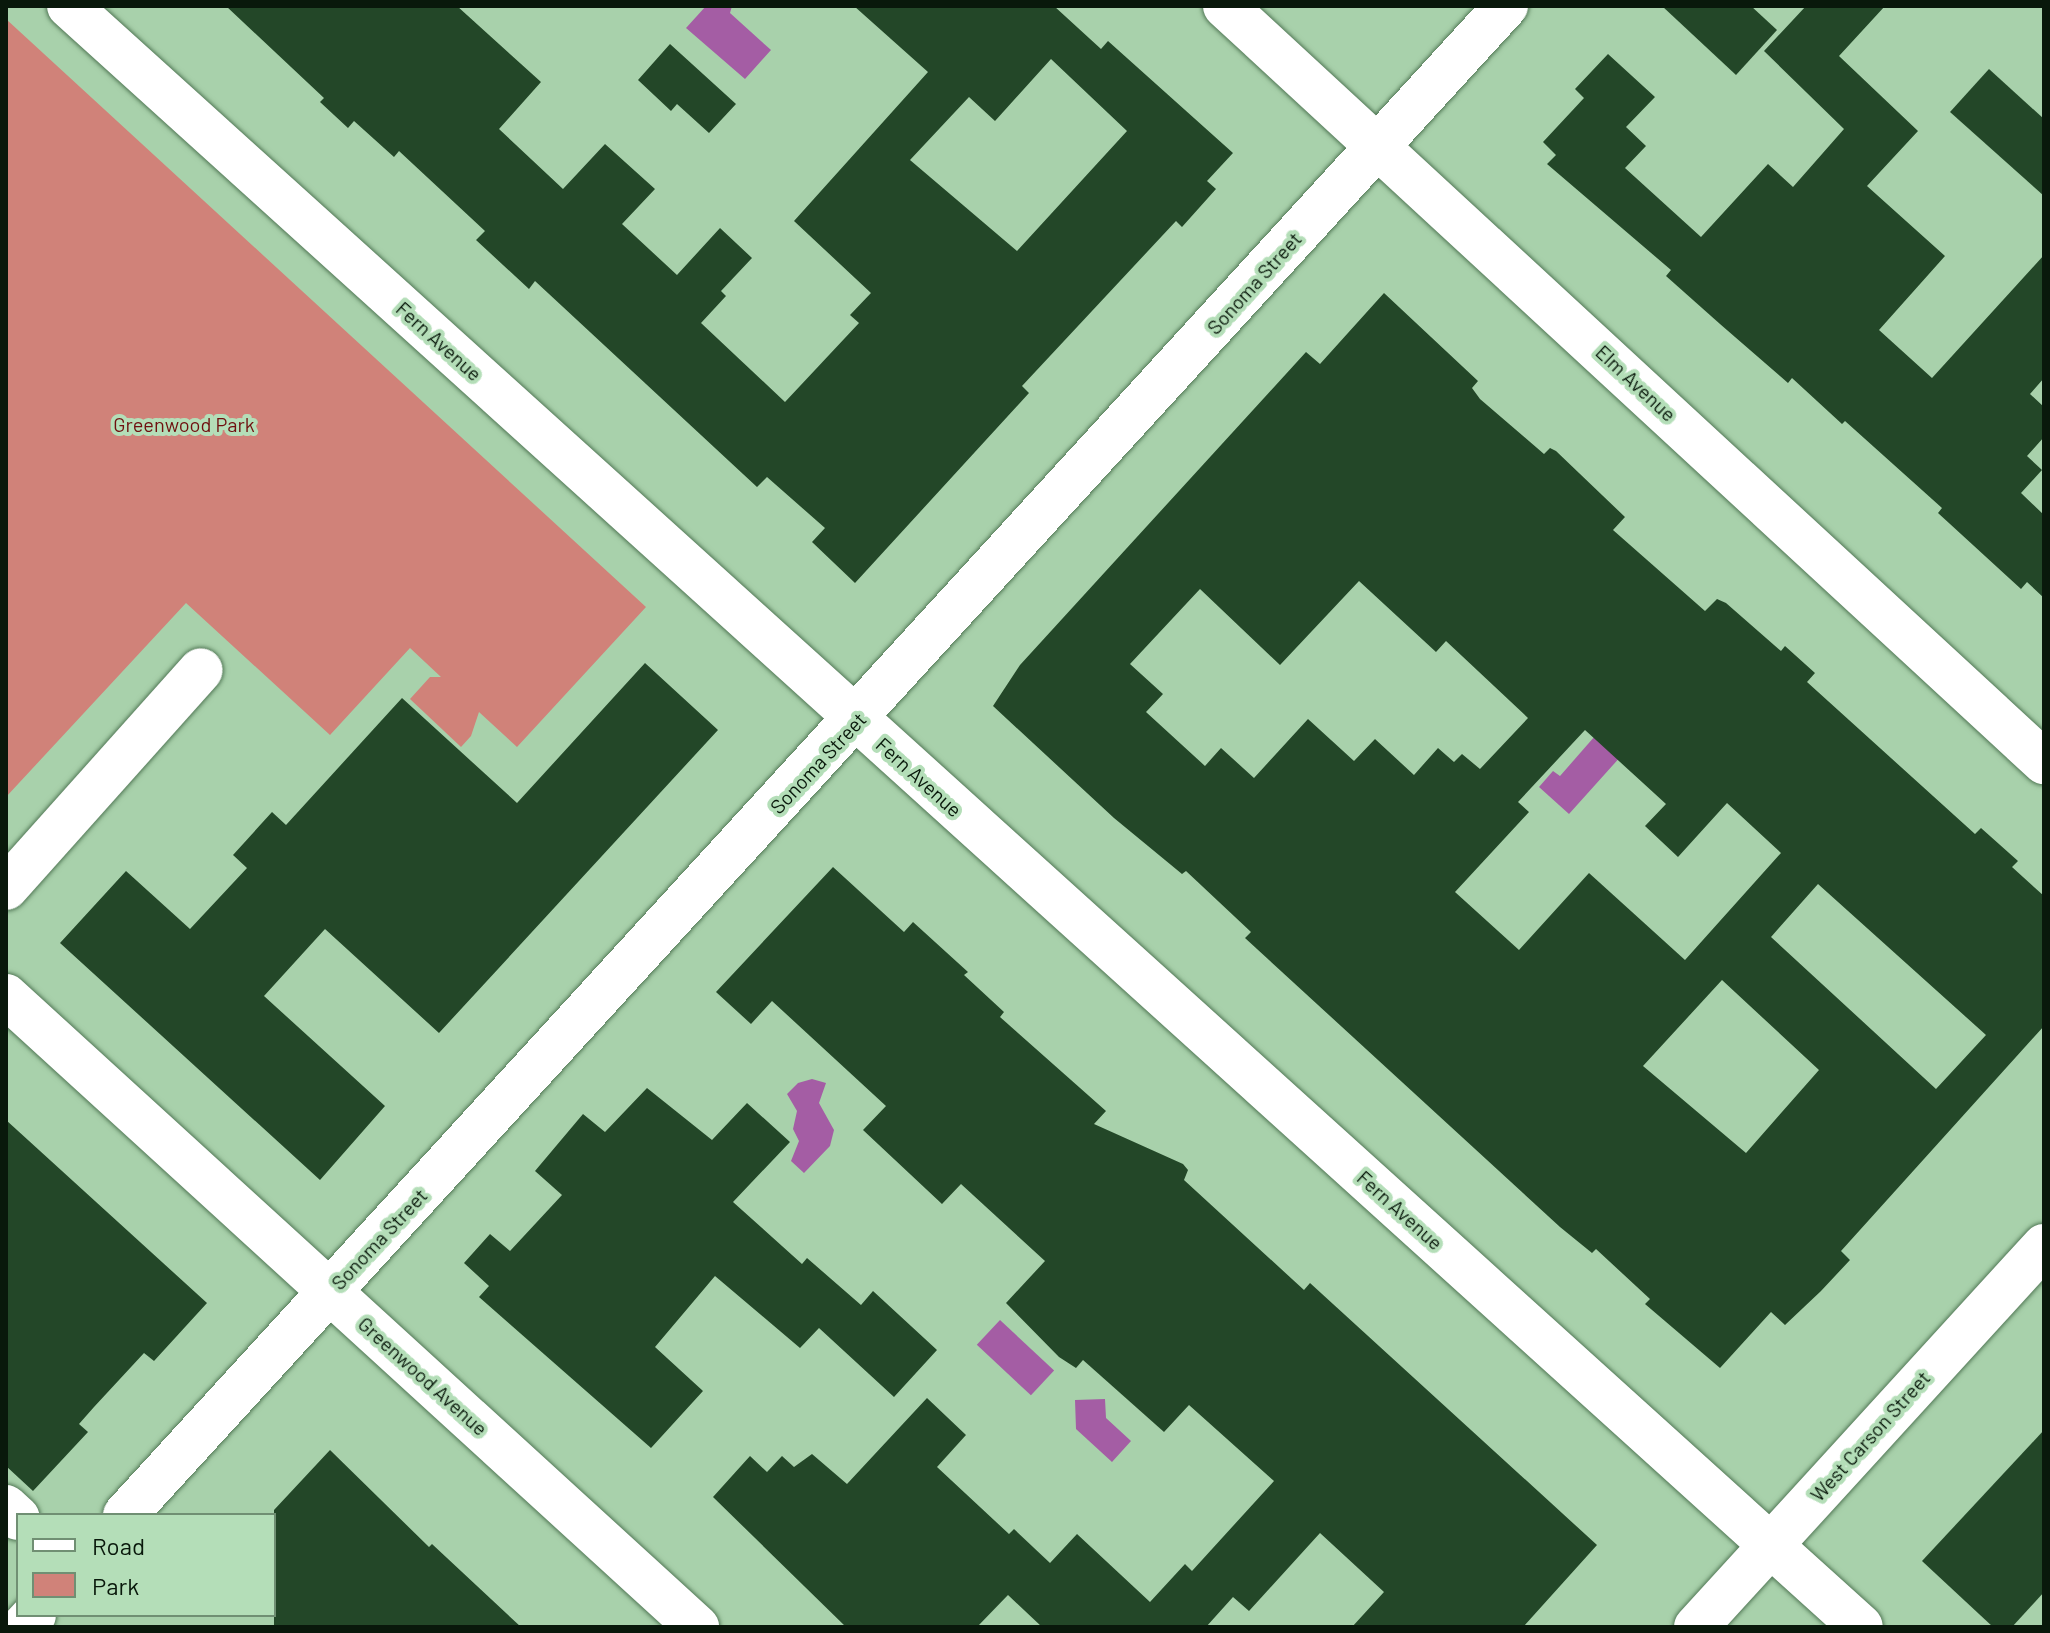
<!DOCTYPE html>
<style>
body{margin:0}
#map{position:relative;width:2050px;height:1633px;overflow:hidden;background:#a8d1ab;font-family:Barlow,sans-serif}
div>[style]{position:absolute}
.green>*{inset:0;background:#d08279}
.water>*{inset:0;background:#a45da4;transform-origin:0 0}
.building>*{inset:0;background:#234728}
.roads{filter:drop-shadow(0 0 2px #527856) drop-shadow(0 0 2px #527856)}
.minor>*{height:44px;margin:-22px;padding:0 22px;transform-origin:22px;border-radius:22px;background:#fff}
.major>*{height:44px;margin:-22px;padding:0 22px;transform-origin:22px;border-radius:22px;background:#fff}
span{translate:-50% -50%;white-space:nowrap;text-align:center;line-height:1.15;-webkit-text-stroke:8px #b4deb8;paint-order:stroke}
.street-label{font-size:20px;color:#09180b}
.park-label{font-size:20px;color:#6f0f0f}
.frame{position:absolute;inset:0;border:8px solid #09180b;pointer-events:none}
.legend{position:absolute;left:16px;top:1513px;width:260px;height:104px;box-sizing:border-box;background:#b4deb8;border:2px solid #708f73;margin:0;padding:10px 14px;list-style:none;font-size:24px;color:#09180b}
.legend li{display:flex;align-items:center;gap:16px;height:40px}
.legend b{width:40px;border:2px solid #708f73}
</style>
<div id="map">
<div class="green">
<i style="clip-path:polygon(6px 19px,646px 607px,517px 747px,479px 712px,471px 736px,461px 747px,410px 699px,430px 677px,441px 677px,410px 648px,330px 735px,186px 603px,6px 797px)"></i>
</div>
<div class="water">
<i style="clip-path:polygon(706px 6px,732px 6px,730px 13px,771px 50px,745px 79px,686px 28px)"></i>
<i style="clip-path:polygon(1595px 736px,1622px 755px,1569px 814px,1539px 787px,1553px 771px,1560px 776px)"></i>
<i style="clip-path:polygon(812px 1079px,826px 1083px,819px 1103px,834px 1130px,830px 1146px,804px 1173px,791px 1161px,799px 1141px,793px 1129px,797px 1111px,787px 1094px,798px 1083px)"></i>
<i style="left:1000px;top:1320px;width:74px;height:34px;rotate:43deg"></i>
<i style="clip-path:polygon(1105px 1399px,1106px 1418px,1131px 1441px,1112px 1462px,1076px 1429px,1075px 1400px)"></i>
</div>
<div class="building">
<i style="clip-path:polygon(evenodd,226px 6px,457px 6px,541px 82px,499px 129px,563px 189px,605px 144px,655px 189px,622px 224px,677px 275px,720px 228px,752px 258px,721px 291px,726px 296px,701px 323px,785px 402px,859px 323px,850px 315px,871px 293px,794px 221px,928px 72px,854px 6px,1054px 6px,1101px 49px,1108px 41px,1233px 153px,1207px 181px,1216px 189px,1182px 227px,1176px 221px,1022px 386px,1029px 393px,855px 583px,812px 542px,825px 528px,767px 477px,757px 487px,535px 281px,529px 289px,476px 240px,485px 231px,399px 151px,394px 157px,354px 121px,348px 128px,320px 102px,324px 98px,226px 6px,1051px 59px,1127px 131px,1017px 251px,910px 160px,969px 97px,995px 121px,1051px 59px)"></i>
<i style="clip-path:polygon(1662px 6px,1751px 6px,1777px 30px,1736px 75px)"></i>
<i style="clip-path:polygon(1806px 6px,1885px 6px,1839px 56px,1918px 131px,1867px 186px,1945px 256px,1879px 330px,1932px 378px,2044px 255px,2044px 378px,2030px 394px,2044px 407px,2044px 437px,2027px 456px,2042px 470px,2021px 493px,2044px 515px,2044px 598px,2027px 582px,2021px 589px,1938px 513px,1942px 508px,1845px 421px,1842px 424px,1792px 378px,1788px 383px,1720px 324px,1666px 276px,1671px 270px,1547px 164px,1556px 155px,1543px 142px,1584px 98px,1575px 89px,1608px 54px,1655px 97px,1626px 127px,1646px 146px,1625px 168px,1701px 237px,1768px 164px,1793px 187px,1844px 129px,1764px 51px)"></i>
<i style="clip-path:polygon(670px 44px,736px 104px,709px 133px,677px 104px,671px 111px,638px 80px)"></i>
<i style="clip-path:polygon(1989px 69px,2044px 119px,2044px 196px,1950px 112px)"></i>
<i style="clip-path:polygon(evenodd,1384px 293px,1478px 381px,1472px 388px,1480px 399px,1544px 454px,1550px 448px,1556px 451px,1625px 517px,1613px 530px,1705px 611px,1717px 599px,1726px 603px,1781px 651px,1785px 646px,1815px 673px,1807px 682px,1975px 834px,1981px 828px,2018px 861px,2012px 867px,2044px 896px,2044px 1026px,1841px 1251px,1850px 1260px,1821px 1291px,1785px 1325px,1771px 1312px,1720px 1368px,1645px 1304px,1650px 1299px,1596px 1249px,1592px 1253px,1560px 1227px,1245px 938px,1251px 932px,1186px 871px,1182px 874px,1114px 818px,993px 706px,1020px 665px,1306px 352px,1320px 364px,1384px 293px,1359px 581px,1436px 652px,1446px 641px,1528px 718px,1480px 769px,1462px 754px,1454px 762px,1438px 748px,1414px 775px,1375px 739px,1354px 761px,1308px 719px,1254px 778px,1221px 748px,1205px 766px,1146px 712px,1163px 694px,1130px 664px,1200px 589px,1280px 665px,1359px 581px,1384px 293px,1585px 730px,1666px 804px,1645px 826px,1678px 857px,1727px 803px,1781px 853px,1685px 960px,1589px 873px,1519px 950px,1455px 892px,1529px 812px,1518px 802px,1585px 730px,1384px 293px,1818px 884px,1986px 1035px,1936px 1089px,1771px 937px,1818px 884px,1384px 293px,1722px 980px,1819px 1070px,1746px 1153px,1643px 1066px,1722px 980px)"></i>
<i style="clip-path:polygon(645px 663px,718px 730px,439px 1033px,325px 929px,264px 996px,385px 1106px,320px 1180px,60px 943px,126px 871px,190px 929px,247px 868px,233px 855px,272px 812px,286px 825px,402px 698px,517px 803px)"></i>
<i style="clip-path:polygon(833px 867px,904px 932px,913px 922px,968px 972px,964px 975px,1004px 1012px,1000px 1017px,1106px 1111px,1094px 1124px,1183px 1164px,1188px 1170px,1184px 1180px,1304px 1290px,1310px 1283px,1597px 1545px,1523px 1627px,1352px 1627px,1384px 1592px,1320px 1533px,1249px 1611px,1233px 1597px,1206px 1627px,1042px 1627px,1008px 1595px,977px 1627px,846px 1627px,713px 1497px,750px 1456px,767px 1472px,782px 1456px,794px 1467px,812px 1454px,847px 1484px,927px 1398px,966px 1435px,937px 1467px,1009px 1534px,1014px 1529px,1050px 1563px,1077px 1534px,1150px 1602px,1185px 1564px,1192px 1571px,1274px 1481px,1189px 1405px,1164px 1432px,1083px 1360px,1076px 1368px,1059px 1357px,1006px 1303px,1045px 1261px,961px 1184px,942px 1204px,863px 1130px,886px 1106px,772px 1001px,751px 1024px,716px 992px)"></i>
<i style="clip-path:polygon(647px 1088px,712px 1140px,747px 1103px,790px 1142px,733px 1202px,802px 1264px,807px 1258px,861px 1305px,873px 1291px,937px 1350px,894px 1397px,819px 1328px,800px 1348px,715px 1276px,655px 1347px,703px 1391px,651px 1448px,479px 1297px,489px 1286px,464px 1263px,490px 1234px,510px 1251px,562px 1195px,535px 1171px,583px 1114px,605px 1132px)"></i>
<i style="clip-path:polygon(6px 1120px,207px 1303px,154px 1361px,144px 1353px,94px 1407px,79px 1424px,88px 1432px,33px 1491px,6px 1466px)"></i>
<i style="clip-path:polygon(2044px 1430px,2044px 1592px,2012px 1627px,1993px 1627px,1922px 1561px)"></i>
<i style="clip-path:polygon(330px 1450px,429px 1547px,432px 1544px,521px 1627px,274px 1627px,274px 1510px)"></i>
</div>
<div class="roads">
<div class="minor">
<i style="left:69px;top:6px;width:2416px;rotate:42.13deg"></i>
<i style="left:1225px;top:6px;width:1115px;rotate:42.71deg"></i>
<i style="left:6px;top:888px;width:292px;rotate:-48.2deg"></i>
<i style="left:6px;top:996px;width:936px;rotate:42.4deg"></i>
<i style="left:6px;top:1507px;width:16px;rotate:43deg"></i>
<i style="left:125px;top:1515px;width:2046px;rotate:-47.54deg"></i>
<i style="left:23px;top:1627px;width:16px;rotate:-47deg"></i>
</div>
<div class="major">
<i style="left:1696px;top:1627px;width:516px;rotate:-47.59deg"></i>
</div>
</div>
<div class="street-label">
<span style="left:1254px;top:283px;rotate:-48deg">Sonoma Street</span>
<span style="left:439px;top:341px;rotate:42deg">Fern Avenue</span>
<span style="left:1636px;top:383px;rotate:43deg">Elm Avenue</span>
<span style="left:818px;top:763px;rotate:-47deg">Sonoma Street</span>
<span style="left:919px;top:777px;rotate:42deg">Fern Avenue</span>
<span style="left:1400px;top:1210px;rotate:42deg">Fern Avenue</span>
<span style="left:379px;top:1239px;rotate:-47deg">Sonoma Street</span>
<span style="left:423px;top:1376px;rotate:42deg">Greenwood Avenue</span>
<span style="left:1870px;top:1436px;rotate:-48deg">West Carson Street</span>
</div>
<div class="park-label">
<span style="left:184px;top:424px">Greenwood Park</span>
</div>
<div class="frame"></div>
<ul class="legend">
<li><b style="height:10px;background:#fff"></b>Road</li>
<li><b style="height:22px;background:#d08279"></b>Park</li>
</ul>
</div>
